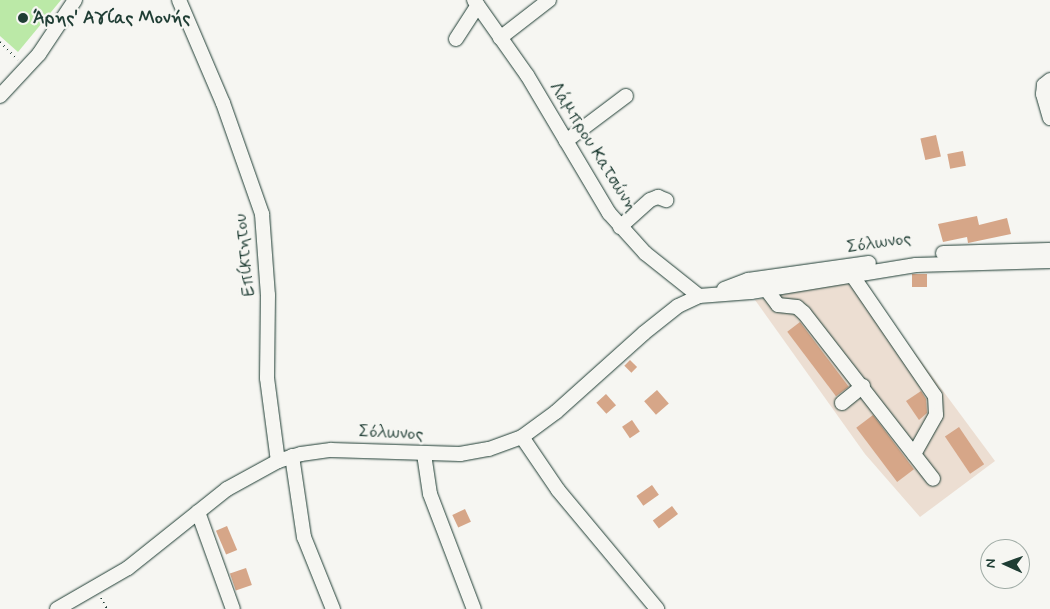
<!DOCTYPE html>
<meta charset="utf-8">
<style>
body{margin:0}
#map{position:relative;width:1050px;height:609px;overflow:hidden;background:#f6f6f2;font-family:Mynerve,sans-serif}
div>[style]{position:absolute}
.built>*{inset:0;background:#ecded2}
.green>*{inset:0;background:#bbe9a7}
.building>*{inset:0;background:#d6a688;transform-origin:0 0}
.path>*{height:2px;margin-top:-1px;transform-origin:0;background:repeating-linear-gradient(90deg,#1f3d34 0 1px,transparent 0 5px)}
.roads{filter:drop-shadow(0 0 1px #1f3d34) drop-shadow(0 0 1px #1f3d34)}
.minor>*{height:14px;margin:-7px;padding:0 7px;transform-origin:7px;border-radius:7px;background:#f6f6f2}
.dots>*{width:14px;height:14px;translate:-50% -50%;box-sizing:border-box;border:2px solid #f6f6f2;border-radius:50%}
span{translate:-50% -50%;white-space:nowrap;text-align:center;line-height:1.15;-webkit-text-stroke:4.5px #f6f6f2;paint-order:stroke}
.poi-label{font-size:18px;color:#1f3d34;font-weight:700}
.left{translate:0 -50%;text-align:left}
.street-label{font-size:18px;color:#1f3d34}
.north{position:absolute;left:980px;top:539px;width:50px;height:50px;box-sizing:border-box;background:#f6f6f2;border:1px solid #a0aca6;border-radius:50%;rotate:272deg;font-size:14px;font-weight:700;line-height:20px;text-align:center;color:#1f3d34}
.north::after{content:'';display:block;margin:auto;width:18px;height:22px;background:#1f3d34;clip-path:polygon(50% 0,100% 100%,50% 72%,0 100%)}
</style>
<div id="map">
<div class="built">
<i style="clip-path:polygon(860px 279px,995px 461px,920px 517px,865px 454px,755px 300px)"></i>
</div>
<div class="green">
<i style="clip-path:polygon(0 0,61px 0,18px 52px,0 36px)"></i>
</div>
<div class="building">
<i style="left:936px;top:135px;width:22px;height:16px;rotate:77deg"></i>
<i style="left:963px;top:151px;width:15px;height:16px;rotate:79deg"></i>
<i style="clip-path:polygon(977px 216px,979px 225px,1007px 218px,1011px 234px,968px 243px,967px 237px,943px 242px,938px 224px)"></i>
<i style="left:912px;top:274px;width:15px;height:13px"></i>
<i style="left:800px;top:322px;width:81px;height:16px;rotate:53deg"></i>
<i style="left:630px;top:360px;width:10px;height:8px;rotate:45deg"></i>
<i style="left:657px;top:390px;width:18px;height:17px;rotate:49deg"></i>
<i style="clip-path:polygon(921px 391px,926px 399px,927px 413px,919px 420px,906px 401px)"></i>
<i style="left:606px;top:394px;width:15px;height:13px;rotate:48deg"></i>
<i style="left:873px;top:415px;width:68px;height:21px;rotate:53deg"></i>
<i style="left:632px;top:420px;width:14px;height:12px;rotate:56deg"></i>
<i style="left:959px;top:427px;width:45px;height:17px;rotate:56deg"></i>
<i style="left:652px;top:485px;width:12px;height:19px;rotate:55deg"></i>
<i style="left:672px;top:506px;width:10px;height:24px;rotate:53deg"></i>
<i style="left:465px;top:509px;width:14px;height:14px;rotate:65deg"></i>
<i style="left:227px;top:526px;width:26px;height:12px;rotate:67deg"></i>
<i style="left:246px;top:568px;width:18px;height:17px;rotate:71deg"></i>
</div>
<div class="path">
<i style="left:0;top:42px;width:25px;rotate:45deg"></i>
<i style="left:101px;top:598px;width:13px;rotate:61deg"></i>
</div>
<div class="roads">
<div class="minor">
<i style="left:179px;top:0;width:112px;rotate:66.9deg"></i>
<i style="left:223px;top:103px;width:118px;rotate:70.6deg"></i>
<i style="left:262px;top:214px;width:81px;rotate:85.8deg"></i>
<i style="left:268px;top:295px;width:83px;rotate:90.7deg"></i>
<i style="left:267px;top:378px;width:84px;rotate:82.5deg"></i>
<i style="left:474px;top:0;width:92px;rotate:54.8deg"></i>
<i style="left:527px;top:75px;width:161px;rotate:59.3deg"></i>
<i style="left:609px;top:213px;width:54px;rotate:48deg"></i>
<i style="left:645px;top:253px;width:69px;rotate:38.5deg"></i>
<i style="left:500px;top:38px;width:62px;rotate:-37.8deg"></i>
<i style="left:456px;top:39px;width:40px;rotate:-57.1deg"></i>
<i style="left:1050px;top:80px;width:8px;rotate:140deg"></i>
<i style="left:1044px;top:85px;width:9px;rotate:96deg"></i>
<i style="left:1043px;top:94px;width:25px;rotate:74deg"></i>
<i style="left:0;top:96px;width:57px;rotate:-47.1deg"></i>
<i style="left:39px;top:54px;width:65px;rotate:-56.3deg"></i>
<i style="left:566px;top:141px;width:75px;rotate:-36.9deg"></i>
<i style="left:620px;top:227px;width:40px;rotate:-42deg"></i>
<i style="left:650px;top:200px;width:9px;rotate:-21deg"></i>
<i style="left:658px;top:197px;width:9px;rotate:21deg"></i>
<i style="left:943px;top:253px;width:107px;rotate:-1.6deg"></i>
<i style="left:852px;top:275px;width:147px;rotate:55.6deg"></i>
<i style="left:935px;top:396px;width:19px;rotate:87deg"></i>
<i style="left:936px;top:415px;width:45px;rotate:119.4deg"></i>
<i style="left:724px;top:289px;width:26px;rotate:-21deg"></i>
<i style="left:748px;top:280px;width:122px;rotate:-8deg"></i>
<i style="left:766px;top:289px;width:20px;rotate:53deg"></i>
<i style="left:778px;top:305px;width:19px;rotate:6deg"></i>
<i style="left:797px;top:307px;width:9px;rotate:41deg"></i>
<i style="left:804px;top:313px;width:210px;rotate:52.1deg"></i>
<i style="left:842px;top:403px;width:27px;rotate:-39deg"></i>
<i style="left:522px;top:437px;width:64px;rotate:55.8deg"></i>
<i style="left:558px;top:490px;width:155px;rotate:50.2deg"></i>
<i style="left:424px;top:454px;width:40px;rotate:81.5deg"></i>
<i style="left:430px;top:494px;width:123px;rotate:69.1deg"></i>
<i style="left:292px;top:456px;width:82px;rotate:81.6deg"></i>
<i style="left:304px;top:537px;width:78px;rotate:68.1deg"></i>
<i style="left:198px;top:512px;width:103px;rotate:70.2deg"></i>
<i style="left:57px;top:609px;width:82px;rotate:-30deg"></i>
<i style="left:128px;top:568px;width:127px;rotate:-38.6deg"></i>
<i style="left:227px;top:489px;width:58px;rotate:-28.8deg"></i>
<i style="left:278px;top:461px;width:24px;rotate:-17deg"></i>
<i style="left:301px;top:454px;width:30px;rotate:-8deg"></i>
<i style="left:331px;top:450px;width:129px;rotate:1.8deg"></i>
<i style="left:460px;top:454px;width:29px;rotate:-10deg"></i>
<i style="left:489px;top:449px;width:35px;rotate:-20deg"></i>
<i style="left:522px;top:437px;width:42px;rotate:-36.3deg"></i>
<i style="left:556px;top:412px;width:118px;rotate:-41.9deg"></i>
<i style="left:644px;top:333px;width:43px;rotate:-38.5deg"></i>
<i style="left:678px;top:306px;width:23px;rotate:-25deg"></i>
<i style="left:699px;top:296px;width:52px;rotate:-4.4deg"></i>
<i style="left:751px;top:292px;width:167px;rotate:-9.3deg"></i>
<i style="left:916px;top:265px;width:134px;rotate:-1.7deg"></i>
</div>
</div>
<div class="dots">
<i style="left:23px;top:18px;background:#1f3d34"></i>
</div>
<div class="poi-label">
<span class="left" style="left:33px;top:18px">Άρης' Αγίας Μονής</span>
</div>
<div class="street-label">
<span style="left:593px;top:147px;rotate:58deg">Λάμπρου Κατσώνη</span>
<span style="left:879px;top:243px;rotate:-8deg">Σόλωνος</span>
<span style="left:245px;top:255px;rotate:-96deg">Επίκτητου</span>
<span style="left:391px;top:433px;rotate:3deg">Σόλωνος</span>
</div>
<div class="north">N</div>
</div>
